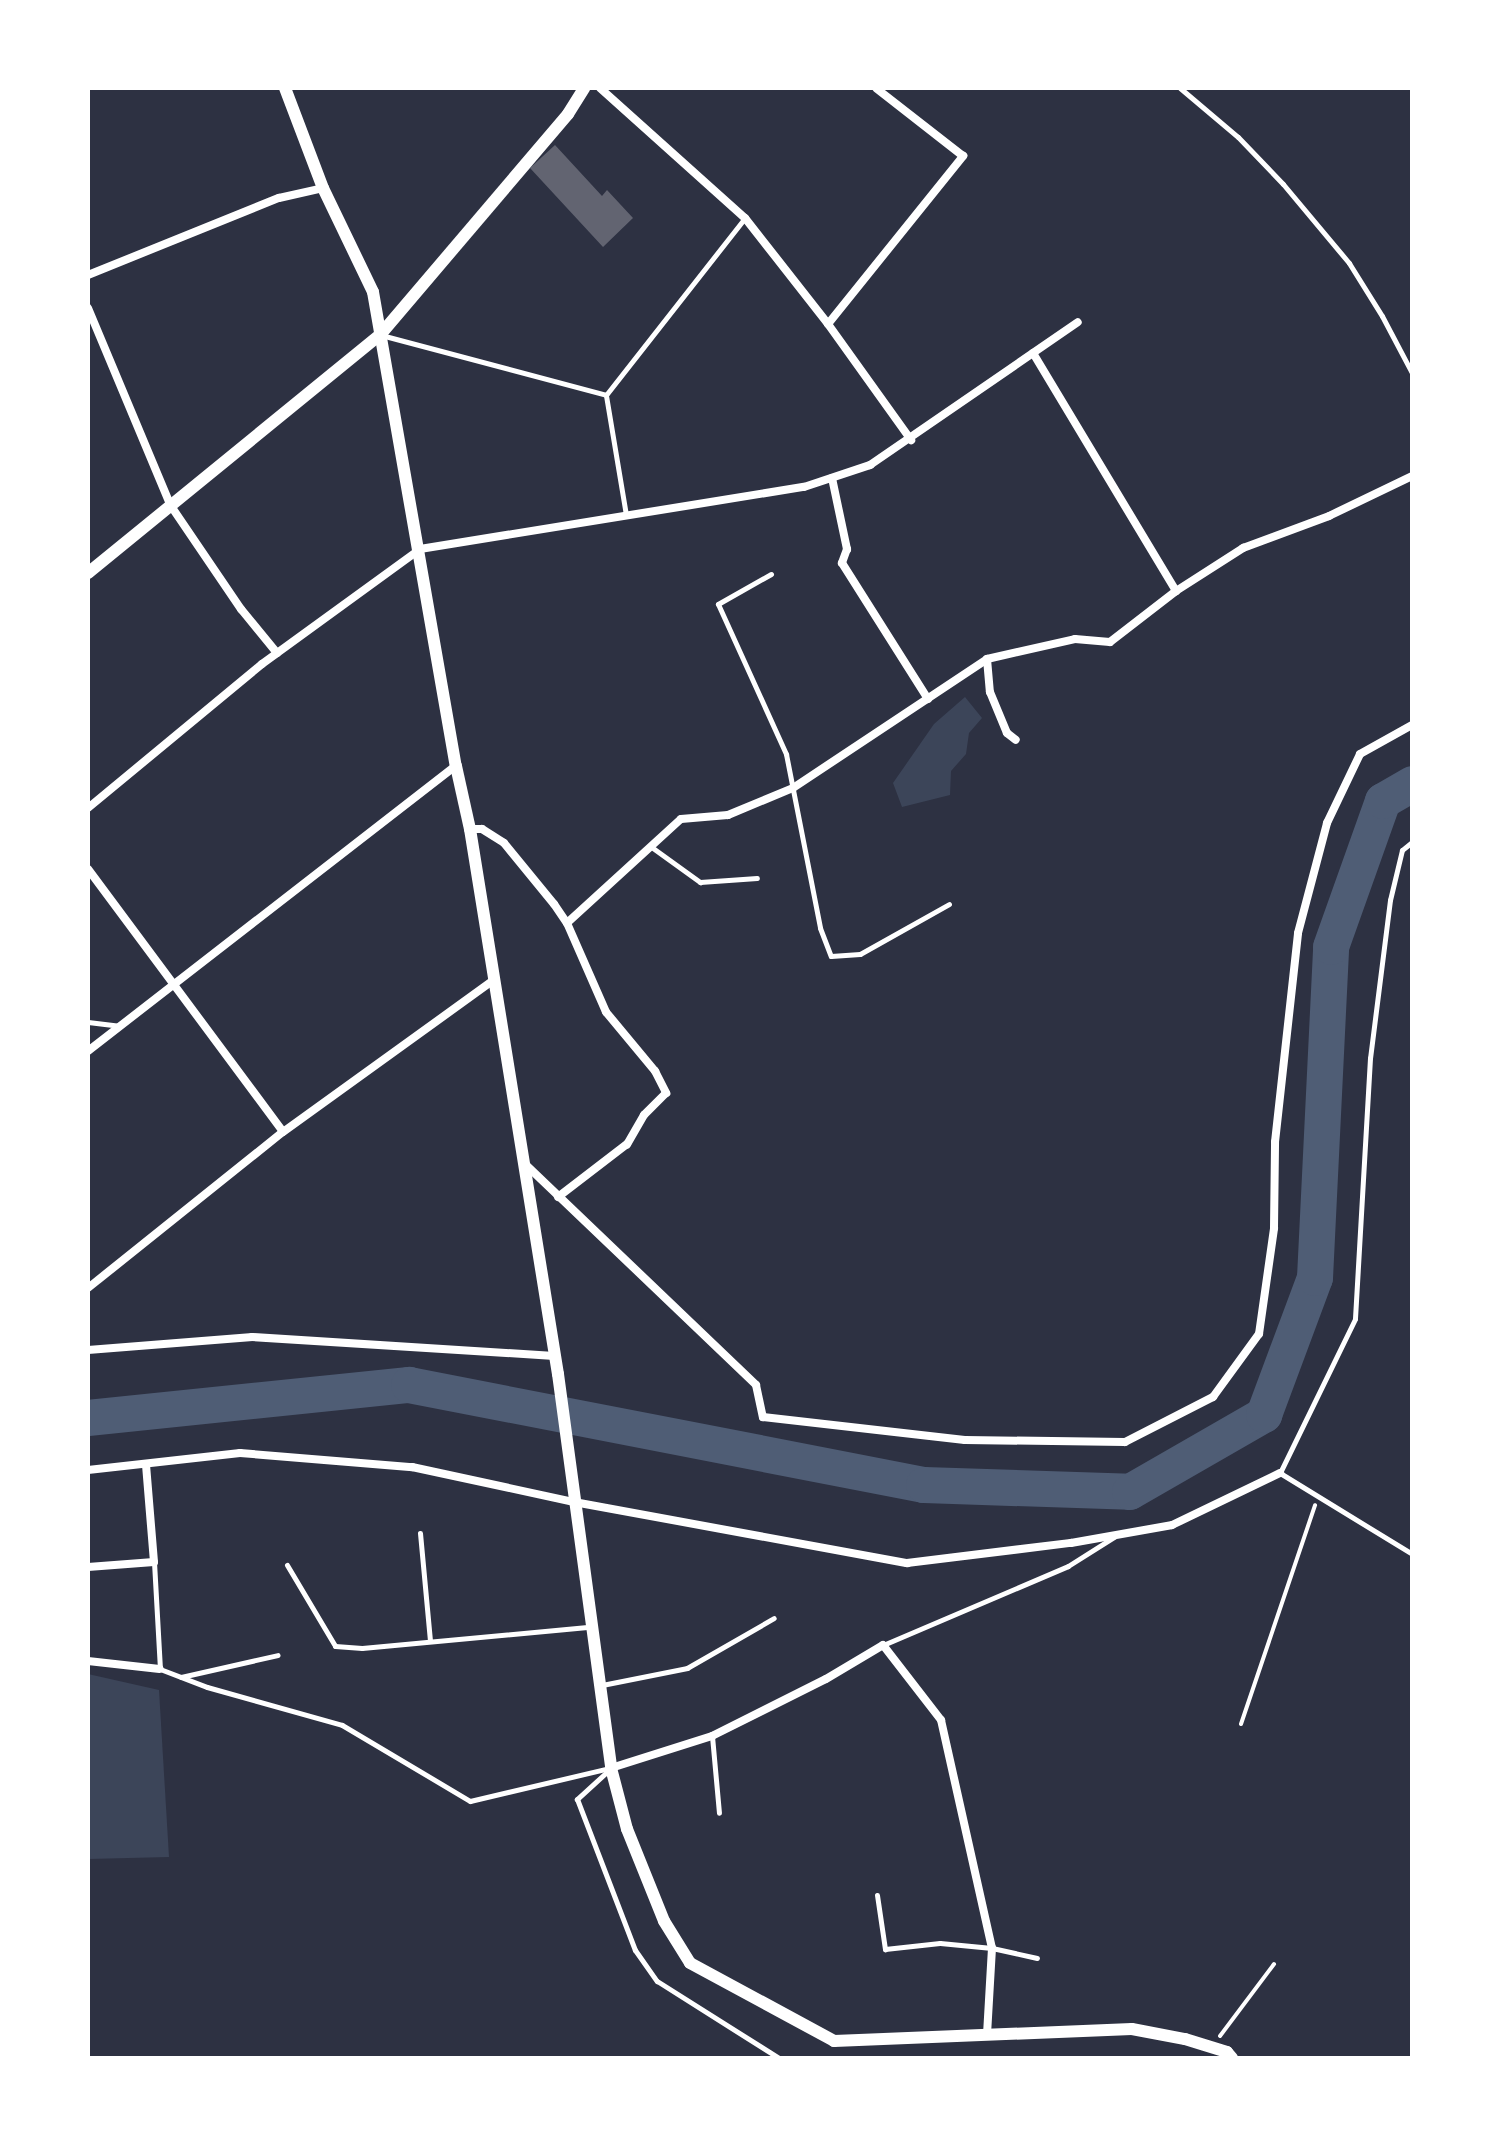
<!DOCTYPE html>
<style>
body{margin:0}
#map{position:relative;width:1500px;height:2146px;overflow:hidden;background:#2d3142;font-family:"Fira Sans",sans-serif}
div>[style]{position:absolute}
.green>*{inset:0;background:#3c4559}
.river>*{height:36px;margin:-18px;padding:0 18px;transform-origin:18px;border-radius:18px;background:#4f5d75}
.building>*{inset:0;background:#626471}
.path>*{height:4px;margin:-2px;padding:0 2px;transform-origin:2px;border-radius:2px;background:#fff}
.service>*{height:5px;margin:-2.5px;padding:0 2.5px;transform-origin:2.5px;border-radius:2.5px;background:#fff}
.minor>*{height:8px;margin:-4px;padding:0 4px;transform-origin:4px;border-radius:4px;background:#fff}
.tertiary>*{height:12px;margin:-6px;padding:0 6px;transform-origin:6px;border-radius:6px;background:#fff}
span{translate:-50% -50%;white-space:nowrap;text-align:center;line-height:1.15;-webkit-text-stroke:7px #fff;paint-order:stroke}
.frame{position:absolute;inset:0;border:90px solid #fff;pointer-events:none}
</style>
<div id="map">
<div class="green">
<i style="clip-path:polygon(965px 697px,982px 718px,969px 733px,966px 754px,951px 771px,950px 795px,902px 807px,893px 783px,934px 724px)"></i>
<i style="clip-path:polygon(88px 1674px,159px 1690px,169px 1857px,88px 1859px)"></i>
</div>
<div class="river">
<i style="left:88px;top:1418px;width:323px;rotate:-5.9deg"></i>
<i style="left:409px;top:1385px;width:525px;rotate:10.99deg"></i>
<i style="left:924px;top:1485px;width:206px;rotate:1.9deg"></i>
<i style="left:1130px;top:1492px;width:155px;rotate:-29.9deg"></i>
<i style="left:1264px;top:1415px;width:146px;rotate:-69.6deg"></i>
<i style="left:1315px;top:1278px;width:331px;rotate:-87.2deg"></i>
<i style="left:1331px;top:947px;width:155px;rotate:-70.4deg"></i>
<i style="left:1383px;top:801px;width:34px;rotate:-30deg"></i>
</div>
<div class="building">
<i style="clip-path:polygon(555px 145px,602px 196px,607px 190px,633px 218px,603px 247px,530px 168px)"></i>
</div>
<div class="path">
<i style="left:1241px;top:1724px;width:231px;rotate:-71.3deg"></i>
<i style="left:1220px;top:2036px;width:90px;rotate:-53.1deg"></i>
</div>
<div class="service">
<i style="left:1180px;top:88px;width:76px;rotate:40.2deg"></i>
<i style="left:1238px;top:137px;width:65px;rotate:46.2deg"></i>
<i style="left:1283px;top:184px;width:103px;rotate:50.1deg"></i>
<i style="left:1349px;top:263px;width:62px;rotate:58.1deg"></i>
<i style="left:1382px;top:316px;width:64px;rotate:62.2deg"></i>
<i style="left:381px;top:335px;width:233px;rotate:14.9deg"></i>
<i style="left:626px;top:515px;width:122px;rotate:-99.5deg"></i>
<i style="left:606px;top:395px;width:225px;rotate:-51.9deg"></i>
<i style="left:771px;top:574px;width:61px;rotate:150.5deg"></i>
<i style="left:718px;top:604px;width:165px;rotate:65.6deg"></i>
<i style="left:786px;top:754px;width:177px;rotate:78.9deg"></i>
<i style="left:820px;top:928px;width:30px;rotate:69deg"></i>
<i style="left:831px;top:956px;width:29px;rotate:-4deg"></i>
<i style="left:860px;top:954px;width:102px;rotate:-29.3deg"></i>
<i style="left:1412px;top:842px;width:13px;rotate:141deg"></i>
<i style="left:1402px;top:850px;width:51px;rotate:103.5deg"></i>
<i style="left:1390px;top:900px;width:159px;rotate:97.2deg"></i>
<i style="left:1370px;top:1058px;width:261px;rotate:93.3deg"></i>
<i style="left:1355px;top:1319px;width:171px;rotate:116deg"></i>
<i style="left:1280px;top:1473px;width:155px;rotate:31.5deg"></i>
<i style="left:650px;top:846px;width:62px;rotate:35.8deg"></i>
<i style="left:700px;top:882px;width:57px;rotate:-4deg"></i>
<i style="left:88px;top:1022px;width:31px;rotate:7deg"></i>
<i style="left:420px;top:1533px;width:108px;rotate:84.7deg"></i>
<i style="left:154px;top:1562px;width:107px;rotate:86.8deg"></i>
<i style="left:160px;top:1669px;width:50px;rotate:21deg"></i>
<i style="left:207px;top:1687px;width:140px;rotate:15.7deg"></i>
<i style="left:342px;top:1725px;width:149px;rotate:30.7deg"></i>
<i style="left:470px;top:1801px;width:144px;rotate:-13.3deg"></i>
<i style="left:287px;top:1565px;width:94px;rotate:59.3deg"></i>
<i style="left:335px;top:1646px;width:27px;rotate:4deg"></i>
<i style="left:362px;top:1648px;width:229px;rotate:-5.3deg"></i>
<i style="left:883px;top:1645px;width:201px;rotate:-23.1deg"></i>
<i style="left:1068px;top:1566px;width:54px;rotate:-32.2deg"></i>
<i style="left:181px;top:1677px;width:99px;rotate:-12.8deg"></i>
<i style="left:602px;top:1685px;width:87px;rotate:-11.3deg"></i>
<i style="left:687px;top:1668px;width:100px;rotate:-29.9deg"></i>
<i style="left:712px;top:1736px;width:77px;rotate:84.8deg"></i>
<i style="left:610px;top:1769px;width:45px;rotate:137.7deg"></i>
<i style="left:577px;top:1799px;width:162px;rotate:69deg"></i>
<i style="left:635px;top:1950px;width:38px;rotate:55deg"></i>
<i style="left:657px;top:1981px;width:144px;rotate:32.3deg"></i>
<i style="left:877px;top:1895px;width:55px;rotate:81.6deg"></i>
<i style="left:885px;top:1949px;width:55px;rotate:-6.2deg"></i>
<i style="left:940px;top:1943px;width:52px;rotate:5.5deg"></i>
<i style="left:992px;top:1948px;width:46px;rotate:12.5deg"></i>
</div>
<div class="minor">
<i style="left:600px;top:88px;width:195px;rotate:41.9deg"></i>
<i style="left:745px;top:218px;width:135px;rotate:51.9deg"></i>
<i style="left:828px;top:324px;width:143px;rotate:54.4deg"></i>
<i style="left:88px;top:275px;width:206px;rotate:-22deg"></i>
<i style="left:279px;top:198px;width:45px;rotate:-12.8deg"></i>
<i style="left:88px;top:308px;width:215px;rotate:67.3deg"></i>
<i style="left:171px;top:506px;width:125px;rotate:55.8deg"></i>
<i style="left:241px;top:609px;width:57px;rotate:50.7deg"></i>
<i style="left:828px;top:324px;width:216px;rotate:-51.2deg"></i>
<i style="left:963px;top:156px;width:110px;rotate:-142deg"></i>
<i style="left:1033px;top:353px;width:278px;rotate:59deg"></i>
<i style="left:832px;top:478px;width:73px;rotate:78.1deg"></i>
<i style="left:847px;top:549px;width:15px;rotate:110deg"></i>
<i style="left:842px;top:563px;width:161px;rotate:57.7deg"></i>
<i style="left:987px;top:659px;width:33px;rotate:85deg"></i>
<i style="left:990px;top:692px;width:44px;rotate:67.5deg"></i>
<i style="left:1007px;top:733px;width:11px;rotate:38deg"></i>
<i style="left:88px;top:808px;width:226px;rotate:-39.6deg"></i>
<i style="left:262px;top:664px;width:195px;rotate:-36deg"></i>
<i style="left:420px;top:549px;width:389px;rotate:-9.2deg"></i>
<i style="left:804px;top:487px;width:70px;rotate:-18.4deg"></i>
<i style="left:870px;top:465px;width:252px;rotate:-34.5deg"></i>
<i style="left:470px;top:829px;width:12px"></i>
<i style="left:482px;top:829px;width:26px;rotate:32deg"></i>
<i style="left:504px;top:843px;width:79px;rotate:50.7deg"></i>
<i style="left:554px;top:904px;width:23px;rotate:56deg"></i>
<i style="left:567px;top:923px;width:97px;rotate:66.3deg"></i>
<i style="left:606px;top:1012px;width:77px;rotate:50.3deg"></i>
<i style="left:655px;top:1071px;width:25px;rotate:63deg"></i>
<i style="left:666px;top:1093px;width:31px;rotate:135deg"></i>
<i style="left:644px;top:1115px;width:34px;rotate:120deg"></i>
<i style="left:627px;top:1144px;width:87px;rotate:142.5deg"></i>
<i style="left:88px;top:869px;width:327px;rotate:53.4deg"></i>
<i style="left:567px;top:923px;width:154px;rotate:-42.4deg"></i>
<i style="left:681px;top:819px;width:47px;rotate:-4.9deg"></i>
<i style="left:728px;top:815px;width:70px;rotate:-22.6deg"></i>
<i style="left:793px;top:788px;width:233px;rotate:-33.6deg"></i>
<i style="left:987px;top:659px;width:90px;rotate:-12.8deg"></i>
<i style="left:1075px;top:639px;width:35px;rotate:5deg"></i>
<i style="left:1110px;top:642px;width:83px;rotate:-37.7deg"></i>
<i style="left:1176px;top:591px;width:80px;rotate:-32.7deg"></i>
<i style="left:1243px;top:548px;width:92px;rotate:-20.4deg"></i>
<i style="left:1329px;top:516px;width:92px;rotate:-25.7deg"></i>
<i style="left:88px;top:1051px;width:465px;rotate:-37.8deg"></i>
<i style="left:524px;top:1163px;width:321px;rotate:43.7deg"></i>
<i style="left:756px;top:1385px;width:33px;rotate:78deg"></i>
<i style="left:763px;top:1417px;width:203px;rotate:6.5deg"></i>
<i style="left:965px;top:1440px;width:160px;rotate:0.7deg"></i>
<i style="left:1125px;top:1442px;width:99px;rotate:-27.1deg"></i>
<i style="left:1213px;top:1397px;width:78px;rotate:-53.9deg"></i>
<i style="left:1259px;top:1334px;width:107px;rotate:-81.9deg"></i>
<i style="left:1274px;top:1228px;width:86px;rotate:-89.3deg"></i>
<i style="left:1275px;top:1142px;width:210px;rotate:-83.7deg"></i>
<i style="left:1298px;top:933px;width:114px;rotate:-75.2deg"></i>
<i style="left:1327px;top:823px;width:76px;rotate:-64.4deg"></i>
<i style="left:1360px;top:754px;width:60px;rotate:-29.1deg"></i>
<i style="left:88px;top:1288px;width:250px;rotate:-38.7deg"></i>
<i style="left:283px;top:1132px;width:258px;rotate:-35.8deg"></i>
<i style="left:88px;top:1350px;width:165px;rotate:-4.5deg"></i>
<i style="left:252px;top:1337px;width:303px;rotate:3.6deg"></i>
<i style="left:88px;top:1470px;width:153px;rotate:-6.4deg"></i>
<i style="left:240px;top:1453px;width:173px;rotate:4.7deg"></i>
<i style="left:412px;top:1467px;width:166px;rotate:12.2deg"></i>
<i style="left:574px;top:1502px;width:339px;rotate:10.4deg"></i>
<i style="left:907px;top:1563px;width:165px;rotate:-7deg"></i>
<i style="left:1071px;top:1543px;width:103px;rotate:-10.1deg"></i>
<i style="left:1172px;top:1525px;width:120px;rotate:-25.7deg"></i>
<i style="left:88px;top:1567px;width:66px;rotate:-4.3deg"></i>
<i style="left:154px;top:1562px;width:98px;rotate:-94.7deg"></i>
<i style="left:88px;top:1661px;width:72px;rotate:6.3deg"></i>
<i style="left:611px;top:1768px;width:106px;rotate:-17.6deg"></i>
<i style="left:712px;top:1736px;width:127px;rotate:-26.6deg"></i>
<i style="left:826px;top:1679px;width:66px;rotate:-30.8deg"></i>
<i style="left:883px;top:1645px;width:95px;rotate:52.3deg"></i>
<i style="left:941px;top:1720px;width:234px;rotate:77.4deg"></i>
<i style="left:992px;top:1948px;width:87px;rotate:93.3deg"></i>
</div>
<div class="tertiary">
<i style="left:285px;top:88px;width:107px;rotate:69.2deg"></i>
<i style="left:323px;top:188px;width:115px;rotate:64.3deg"></i>
<i style="left:373px;top:292px;width:481px;rotate:80.1deg"></i>
<i style="left:456px;top:766px;width:65px;rotate:77.5deg"></i>
<i style="left:470px;top:829px;width:552px;rotate:80.83deg"></i>
<i style="left:558px;top:1374px;width:398px;rotate:82.3deg"></i>
<i style="left:611px;top:1768px;width:63px;rotate:75.3deg"></i>
<i style="left:627px;top:1829px;width:99px;rotate:68.1deg"></i>
<i style="left:664px;top:1921px;width:49px;rotate:58.2deg"></i>
<i style="left:690px;top:1963px;width:164px;rotate:28.4deg"></i>
<i style="left:834px;top:2041px;width:298px;rotate:-2.3deg"></i>
<i style="left:1132px;top:2029px;width:54px;rotate:10.7deg"></i>
<i style="left:1185px;top:2039px;width:44px;rotate:17.2deg"></i>
<i style="left:1227px;top:2052px;width:8px;rotate:50deg"></i>
<i style="left:88px;top:573px;width:377px;rotate:-39.2deg"></i>
<i style="left:380px;top:335px;width:290px;rotate:-49.6deg"></i>
<i style="left:568px;top:114px;width:31px;rotate:-58deg"></i>
</div>
<div class="frame"></div>
</div>
